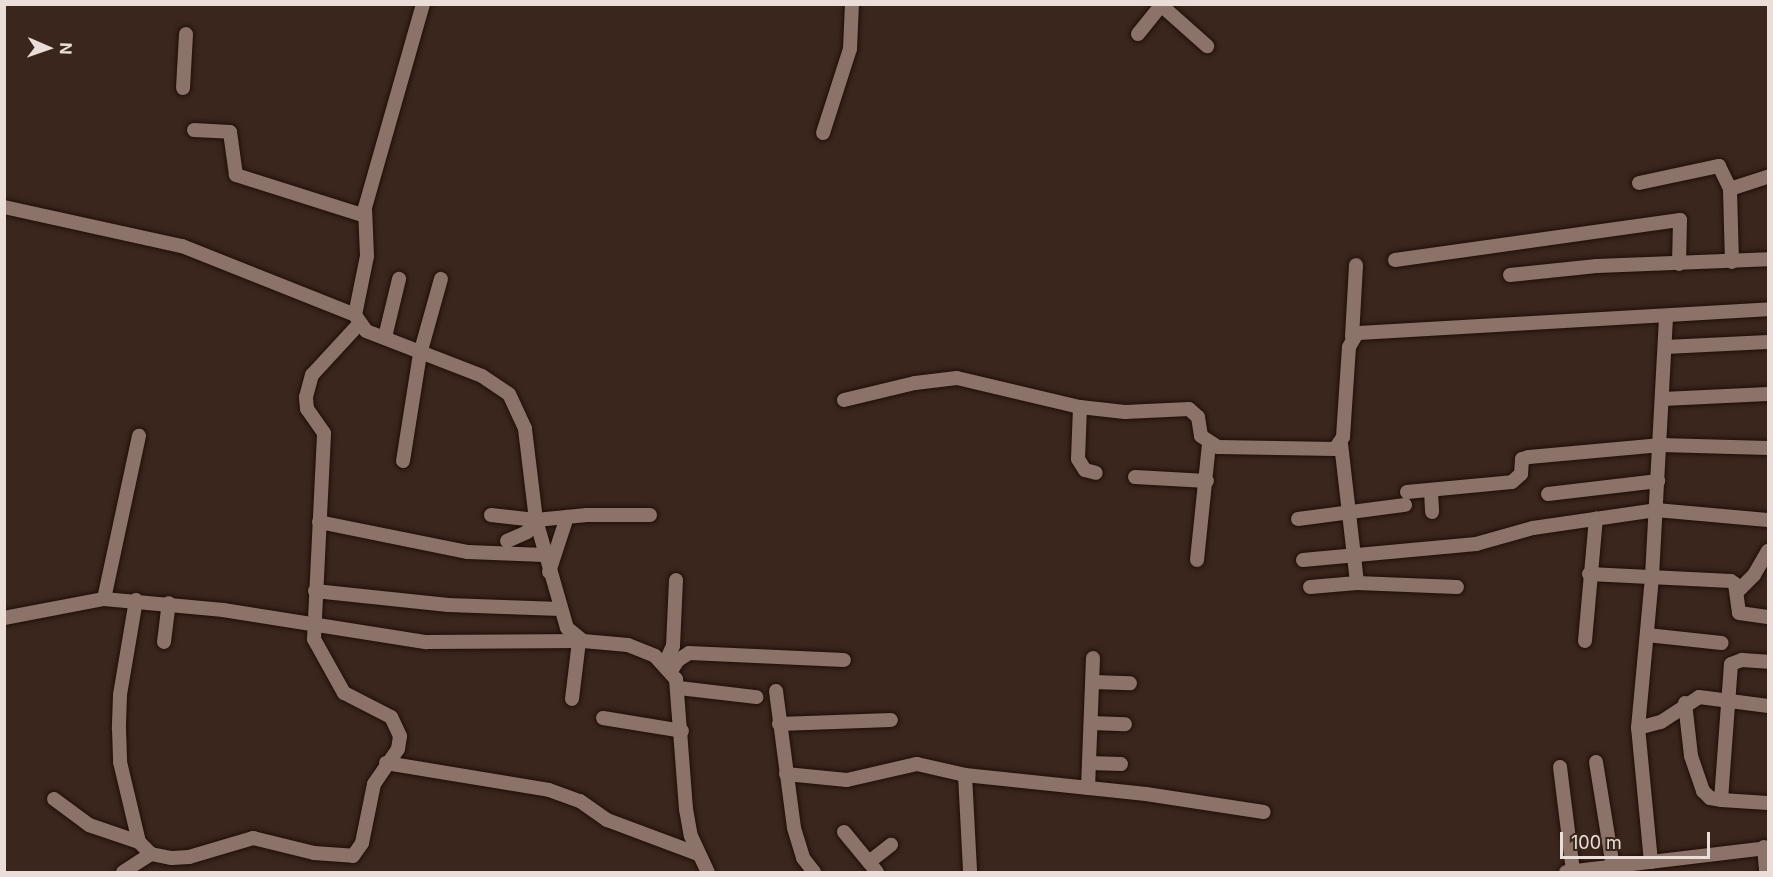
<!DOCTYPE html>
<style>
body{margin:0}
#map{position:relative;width:1773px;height:877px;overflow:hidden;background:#3a261d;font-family:Inter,sans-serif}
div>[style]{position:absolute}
.roads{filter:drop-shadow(0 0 2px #200e07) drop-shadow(0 0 2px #200e07)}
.minor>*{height:14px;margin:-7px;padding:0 7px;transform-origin:7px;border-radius:7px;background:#8b7369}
span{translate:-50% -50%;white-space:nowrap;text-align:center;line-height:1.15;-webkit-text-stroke:6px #3a261d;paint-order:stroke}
.frame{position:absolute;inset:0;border:6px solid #ebddd7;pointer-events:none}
.north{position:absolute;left:18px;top:18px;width:60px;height:60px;-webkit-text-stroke:4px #3a261d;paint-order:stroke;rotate:92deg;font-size:16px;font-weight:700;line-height:24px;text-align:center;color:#ebddd7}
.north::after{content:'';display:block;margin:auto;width:21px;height:27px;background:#ebddd7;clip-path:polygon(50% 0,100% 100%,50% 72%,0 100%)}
.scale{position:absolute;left:1560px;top:832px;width:150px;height:27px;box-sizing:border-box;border:3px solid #ebddd7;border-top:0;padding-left:8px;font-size:18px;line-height:21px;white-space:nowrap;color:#ebddd7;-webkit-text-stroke:4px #3a261d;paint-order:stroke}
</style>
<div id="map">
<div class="roads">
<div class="minor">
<i style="left:423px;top:4px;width:212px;rotate:105.9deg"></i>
<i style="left:365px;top:208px;width:48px;rotate:87.6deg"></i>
<i style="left:367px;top:256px;width:60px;rotate:101.5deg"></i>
<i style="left:355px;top:315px;width:19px;rotate:55deg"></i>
<i style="left:366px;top:331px;width:124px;rotate:21.2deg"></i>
<i style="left:482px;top:376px;width:32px;rotate:34deg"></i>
<i style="left:509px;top:394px;width:38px;rotate:65deg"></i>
<i style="left:525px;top:429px;width:92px;rotate:83.1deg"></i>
<i style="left:536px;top:520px;width:112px;rotate:74deg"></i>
<i style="left:567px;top:628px;width:21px;rotate:39deg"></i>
<i style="left:583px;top:641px;width:45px;rotate:5.1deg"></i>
<i style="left:628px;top:645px;width:29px;rotate:22deg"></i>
<i style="left:655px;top:656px;width:31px;rotate:48deg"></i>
<i style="left:676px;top:679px;width:130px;rotate:85.6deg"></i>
<i style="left:686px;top:809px;width:27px;rotate:80deg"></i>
<i style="left:691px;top:836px;width:40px;rotate:65deg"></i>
<i style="left:1161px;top:5px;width:62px;rotate:41.7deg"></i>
<i style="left:1138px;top:34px;width:38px;rotate:-51deg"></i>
<i style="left:183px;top:88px;width:54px;rotate:-86.8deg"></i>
<i style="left:194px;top:130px;width:36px;rotate:3deg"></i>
<i style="left:230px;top:132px;width:43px;rotate:82.1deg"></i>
<i style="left:236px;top:175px;width:135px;rotate:17.6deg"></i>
<i style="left:823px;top:133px;width:88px;rotate:-72.2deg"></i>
<i style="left:850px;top:49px;width:45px;rotate:-87.5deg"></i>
<i style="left:1639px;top:183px;width:82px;rotate:-12deg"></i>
<i style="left:1719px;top:166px;width:25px;rotate:64deg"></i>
<i style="left:4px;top:207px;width:182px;rotate:12.4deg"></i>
<i style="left:182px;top:246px;width:186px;rotate:21.7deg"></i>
<i style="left:1395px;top:260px;width:288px;rotate:-8deg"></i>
<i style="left:1680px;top:220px;width:44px;rotate:91.3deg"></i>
<i style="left:1732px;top:262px;width:73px;rotate:-91.6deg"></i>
<i style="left:1730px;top:189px;width:40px;rotate:-18deg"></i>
<i style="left:1510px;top:275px;width:87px;rotate:-5.9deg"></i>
<i style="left:1597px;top:266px;width:171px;rotate:-2.3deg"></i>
<i style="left:385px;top:337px;width:60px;rotate:-76.4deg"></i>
<i style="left:1352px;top:337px;width:72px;rotate:-86.8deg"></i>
<i style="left:1665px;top:347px;width:103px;rotate:-2.8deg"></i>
<i style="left:1663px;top:399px;width:105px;rotate:-2.7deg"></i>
<i style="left:844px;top:400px;width:73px;rotate:-13.5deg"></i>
<i style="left:915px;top:383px;width:42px;rotate:-6.8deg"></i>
<i style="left:957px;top:378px;width:126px;rotate:13.3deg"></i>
<i style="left:1080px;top:407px;width:45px;rotate:6.3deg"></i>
<i style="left:1125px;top:412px;width:64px;rotate:-2.7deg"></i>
<i style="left:1189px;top:409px;width:12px;rotate:42deg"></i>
<i style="left:1198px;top:417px;width:19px;rotate:81deg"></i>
<i style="left:1201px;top:436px;width:20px;rotate:33deg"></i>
<i style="left:1218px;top:447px;width:117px;rotate:1deg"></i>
<i style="left:1335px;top:449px;width:14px;rotate:-56deg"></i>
<i style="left:1343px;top:437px;width:90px;rotate:-86.2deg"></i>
<i style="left:1349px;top:347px;width:16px;rotate:-60deg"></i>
<i style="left:1357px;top:333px;width:412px;rotate:-3.3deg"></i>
<i style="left:1080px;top:407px;width:52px;rotate:92.2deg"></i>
<i style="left:1078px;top:459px;width:13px;rotate:58deg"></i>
<i style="left:1085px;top:470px;width:11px;rotate:15deg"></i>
<i style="left:1341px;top:444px;width:140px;rotate:83.4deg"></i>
<i style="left:1357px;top:583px;width:100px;rotate:2.3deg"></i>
<i style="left:403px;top:461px;width:108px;rotate:-81deg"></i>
<i style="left:420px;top:354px;width:78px;rotate:-74.4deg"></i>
<i style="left:1135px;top:477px;width:72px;rotate:3.2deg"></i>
<i style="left:1431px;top:491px;width:21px;rotate:87deg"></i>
<i style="left:1407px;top:492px;width:105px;rotate:-5.4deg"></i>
<i style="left:1512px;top:482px;width:12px;rotate:-42deg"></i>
<i style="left:1521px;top:474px;width:15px;rotate:-86deg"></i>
<i style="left:1522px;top:459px;width:7px;rotate:-16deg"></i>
<i style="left:1529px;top:457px;width:133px;rotate:-5.2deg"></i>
<i style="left:1661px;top:445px;width:107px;rotate:1.6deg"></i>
<i style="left:1548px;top:494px;width:111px;rotate:-6.7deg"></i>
<i style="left:491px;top:515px;width:45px;rotate:6.3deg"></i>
<i style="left:536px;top:520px;width:51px;rotate:-5.6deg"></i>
<i style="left:587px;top:515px;width:63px"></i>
<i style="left:1298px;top:519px;width:108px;rotate:-7.5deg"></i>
<i style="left:319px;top:522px;width:152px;rotate:11.4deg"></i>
<i style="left:468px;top:552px;width:76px;rotate:2.3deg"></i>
<i style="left:507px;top:541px;width:22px;rotate:-24deg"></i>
<i style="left:527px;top:532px;width:15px;rotate:-53deg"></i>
<i style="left:1197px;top:560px;width:117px;rotate:-84.1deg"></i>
<i style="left:1303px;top:560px;width:174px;rotate:-5.3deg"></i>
<i style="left:1476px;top:544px;width:59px;rotate:-15.7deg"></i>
<i style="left:1533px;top:528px;width:124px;rotate:-8.3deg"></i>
<i style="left:1656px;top:510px;width:112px;rotate:5.1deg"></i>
<i style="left:549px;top:572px;width:58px;rotate:-71.9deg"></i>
<i style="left:1589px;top:574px;width:142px;rotate:2.8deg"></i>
<i style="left:1731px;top:581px;width:5px;rotate:37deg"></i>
<i style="left:1735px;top:584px;width:29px;rotate:82deg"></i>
<i style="left:1739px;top:613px;width:29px;rotate:8deg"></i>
<i style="left:1310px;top:587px;width:47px;rotate:-4.9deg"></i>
<i style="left:315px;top:591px;width:134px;rotate:6deg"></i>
<i style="left:448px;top:605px;width:112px;rotate:2deg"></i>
<i style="left:1737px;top:592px;width:24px;rotate:-45deg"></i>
<i style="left:1754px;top:575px;width:28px;rotate:-60deg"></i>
<i style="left:104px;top:599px;width:167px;rotate:-77.9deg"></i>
<i style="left:136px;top:600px;width:96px;rotate:99.6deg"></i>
<i style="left:120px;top:695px;width:34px;rotate:92deg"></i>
<i style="left:119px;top:729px;width:33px;rotate:88deg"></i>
<i style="left:120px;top:762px;width:82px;rotate:76.6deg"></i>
<i style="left:139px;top:842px;width:17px;rotate:45deg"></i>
<i style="left:151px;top:854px;width:21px;rotate:11deg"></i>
<i style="left:172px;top:858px;width:17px;rotate:-3deg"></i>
<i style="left:189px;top:857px;width:67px;rotate:-16.5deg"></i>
<i style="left:253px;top:838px;width:63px;rotate:13.8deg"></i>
<i style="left:314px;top:853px;width:39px;rotate:4deg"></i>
<i style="left:353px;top:856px;width:16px;rotate:-55deg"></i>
<i style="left:362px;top:843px;width:60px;rotate:-78.5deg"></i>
<i style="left:374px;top:784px;width:42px;rotate:-55.6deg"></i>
<i style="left:398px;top:749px;width:13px;rotate:-81deg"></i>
<i style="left:400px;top:736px;width:21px;rotate:-115deg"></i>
<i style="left:391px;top:717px;width:53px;rotate:-152.9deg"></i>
<i style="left:344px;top:693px;width:62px;rotate:-119.1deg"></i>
<i style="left:314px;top:639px;width:206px;rotate:-87.2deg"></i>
<i style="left:324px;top:433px;width:29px;rotate:-125deg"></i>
<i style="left:307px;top:409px;width:12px;rotate:-95deg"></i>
<i style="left:306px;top:397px;width:23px;rotate:-75deg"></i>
<i style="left:312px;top:375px;width:69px;rotate:-47.3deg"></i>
<i style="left:4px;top:618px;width:102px;rotate:-10.8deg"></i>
<i style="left:104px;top:599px;width:120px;rotate:5.3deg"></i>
<i style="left:223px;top:610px;width:206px;rotate:9deg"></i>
<i style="left:426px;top:642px;width:156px;rotate:-0.4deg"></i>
<i style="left:1647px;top:635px;width:75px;rotate:6.1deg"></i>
<i style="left:1585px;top:641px;width:123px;rotate:-84.9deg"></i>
<i style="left:164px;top:642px;width:39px;rotate:-83deg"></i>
<i style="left:665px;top:663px;width:19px;rotate:-65deg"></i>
<i style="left:673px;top:646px;width:66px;rotate:-87.4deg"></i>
<i style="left:671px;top:671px;width:13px;rotate:-58deg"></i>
<i style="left:678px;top:660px;width:13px;rotate:-32deg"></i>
<i style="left:689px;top:653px;width:155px;rotate:2.6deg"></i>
<i style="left:1093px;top:682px;width:37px;rotate:2deg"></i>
<i style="left:679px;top:688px;width:78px;rotate:6.7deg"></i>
<i style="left:776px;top:691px;width:138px;rotate:82.5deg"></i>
<i style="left:794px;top:828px;width:31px;rotate:73deg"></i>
<i style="left:803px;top:858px;width:18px;rotate:52deg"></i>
<i style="left:572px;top:699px;width:58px;rotate:-83.1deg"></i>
<i style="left:1685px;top:703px;width:53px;rotate:83.5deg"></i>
<i style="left:1691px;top:756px;width:37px;rotate:71deg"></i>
<i style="left:1703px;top:791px;width:10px;rotate:45deg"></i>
<i style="left:1710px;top:798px;width:11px;rotate:10deg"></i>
<i style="left:1721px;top:800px;width:47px;rotate:3.7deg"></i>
<i style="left:603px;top:718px;width:80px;rotate:9.3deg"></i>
<i style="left:1091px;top:723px;width:34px;rotate:2deg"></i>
<i style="left:779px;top:724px;width:112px;rotate:-2deg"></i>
<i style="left:1638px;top:728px;width:24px;rotate:-15deg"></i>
<i style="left:1661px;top:722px;width:45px;rotate:-33.3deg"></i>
<i style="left:1699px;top:697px;width:70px;rotate:7.4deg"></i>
<i style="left:1596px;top:762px;width:106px;rotate:80.8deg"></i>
<i style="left:386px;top:763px;width:165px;rotate:9.4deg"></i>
<i style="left:549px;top:790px;width:33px;rotate:20deg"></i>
<i style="left:580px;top:801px;width:33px;rotate:35deg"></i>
<i style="left:607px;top:820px;width:97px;rotate:20.5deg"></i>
<i style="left:1089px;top:763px;width:32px;rotate:2deg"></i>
<i style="left:1560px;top:767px;width:106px;rotate:82.9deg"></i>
<i style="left:786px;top:774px;width:61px;rotate:5.6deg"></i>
<i style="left:847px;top:780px;width:72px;rotate:-12.9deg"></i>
<i style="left:917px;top:764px;width:49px;rotate:12.9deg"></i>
<i style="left:965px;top:775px;width:182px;rotate:6deg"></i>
<i style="left:1146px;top:794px;width:119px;rotate:8.7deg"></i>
<i style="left:965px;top:775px;width:97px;rotate:87deg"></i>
<i style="left:1088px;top:788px;width:130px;rotate:-87.8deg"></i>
<i style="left:54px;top:799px;width:44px;rotate:36.6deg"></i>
<i style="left:89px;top:825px;width:53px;rotate:18.8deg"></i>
<i style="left:1721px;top:800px;width:136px;rotate:-85.8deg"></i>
<i style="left:1731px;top:664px;width:12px;rotate:-20deg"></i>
<i style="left:1742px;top:660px;width:26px;rotate:4deg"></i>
<i style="left:844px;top:832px;width:52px;rotate:50.5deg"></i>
<i style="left:1764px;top:847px;width:25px;rotate:85deg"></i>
<i style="left:869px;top:862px;width:28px;rotate:-38deg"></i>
<i style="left:1651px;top:862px;width:135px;rotate:-95.5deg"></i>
<i style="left:1638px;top:728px;width:153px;rotate:-84.7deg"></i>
<i style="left:1652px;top:576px;width:260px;rotate:-86.9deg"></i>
<i style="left:123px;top:872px;width:33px;rotate:-33deg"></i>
<i style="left:1566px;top:872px;width:203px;rotate:-6.8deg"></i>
</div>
</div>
<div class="frame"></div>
<div class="north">N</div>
<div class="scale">100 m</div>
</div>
